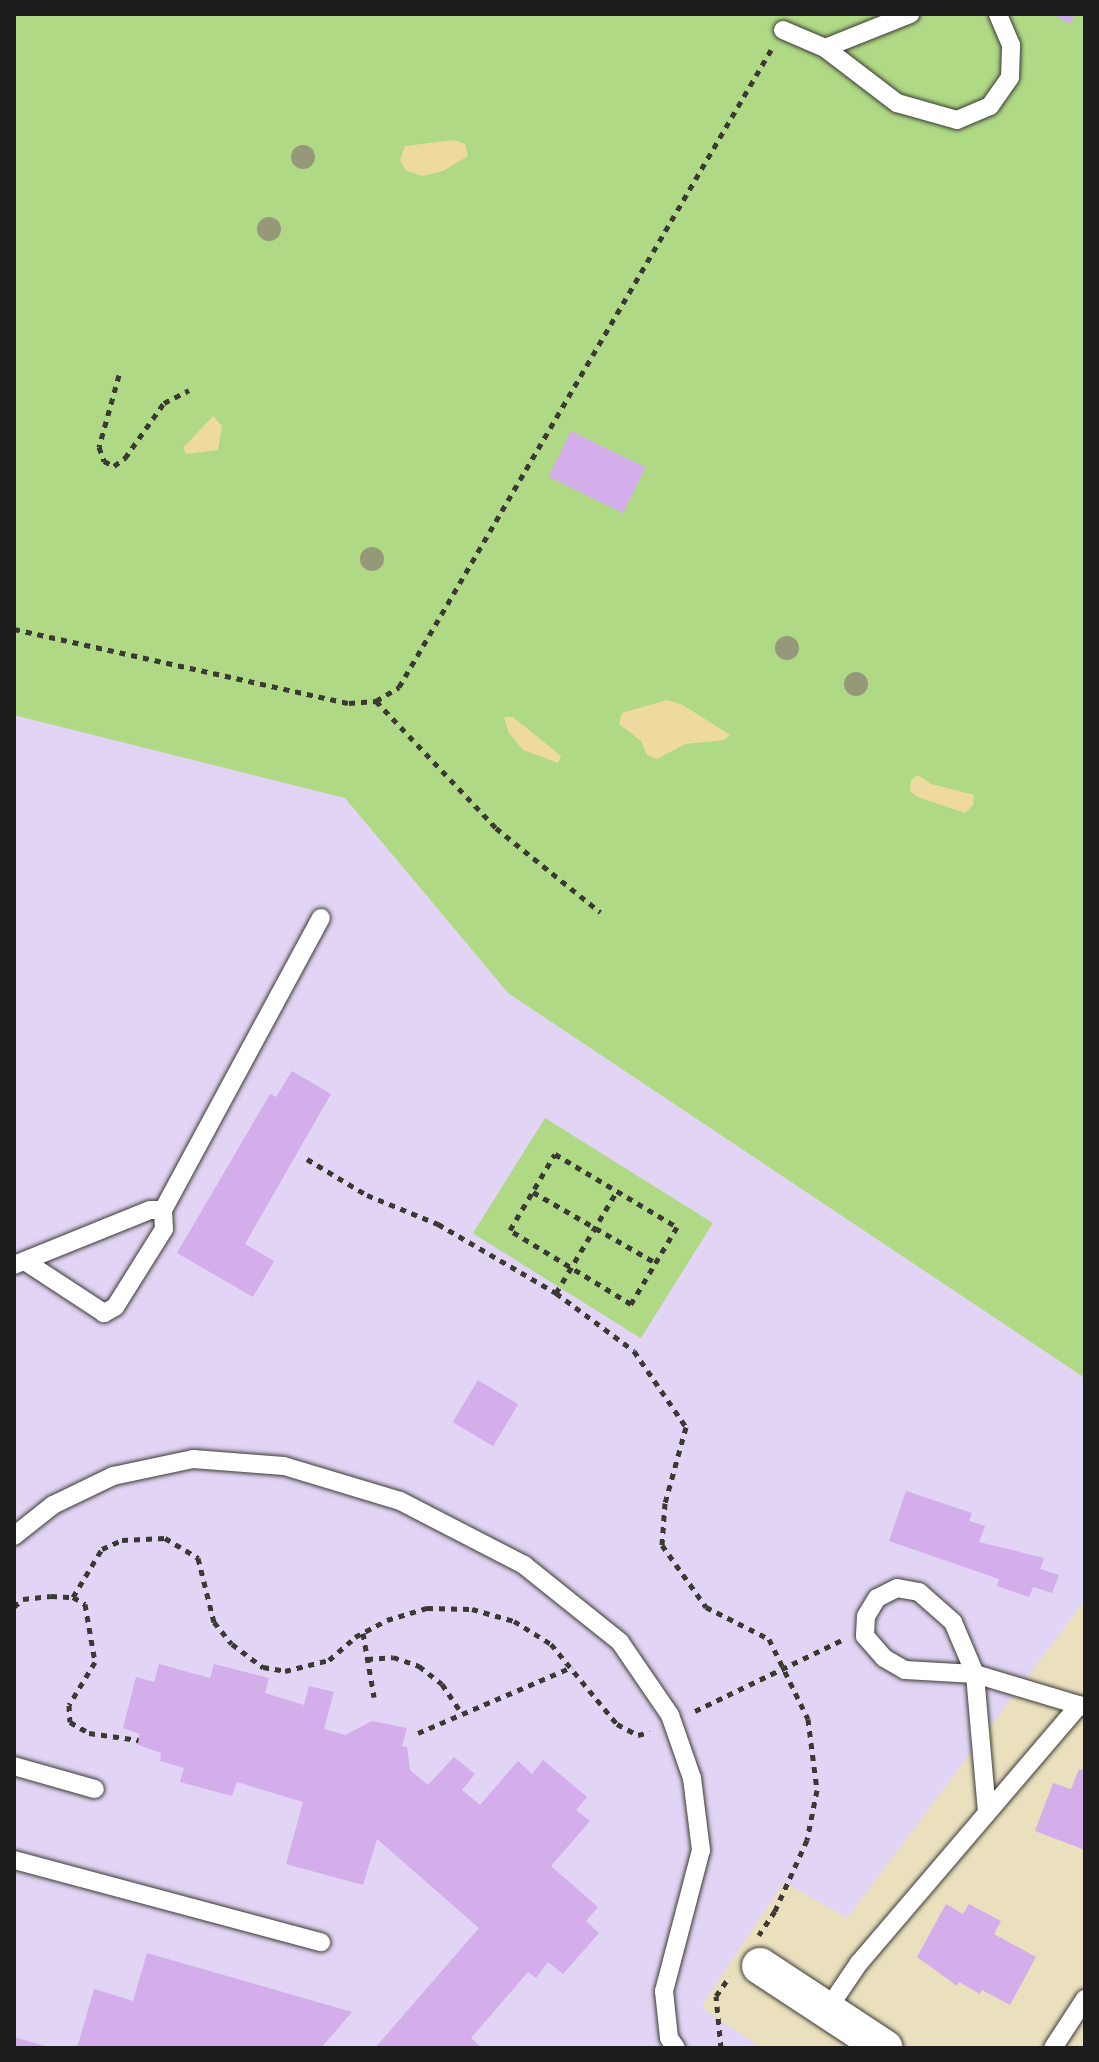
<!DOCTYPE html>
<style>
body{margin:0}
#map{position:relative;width:1099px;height:2062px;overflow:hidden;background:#eae0be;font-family:"EB Garamond",serif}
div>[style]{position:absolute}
.built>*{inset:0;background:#e1d4f4}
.green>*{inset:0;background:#afd985;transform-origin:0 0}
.sand>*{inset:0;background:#eeda9e}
.building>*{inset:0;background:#d3aeeb;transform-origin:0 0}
.path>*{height:5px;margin-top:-2.5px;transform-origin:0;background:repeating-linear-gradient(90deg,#3b3934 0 6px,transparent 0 12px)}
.roads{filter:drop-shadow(0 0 2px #3b3934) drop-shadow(0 0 2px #3b3934)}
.lane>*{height:18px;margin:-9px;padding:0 9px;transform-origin:9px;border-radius:9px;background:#fff}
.street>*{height:36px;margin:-18px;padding:0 18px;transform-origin:18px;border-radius:18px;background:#fff}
.trees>*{width:24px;height:24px;margin:-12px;border-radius:50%;background:#959879}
span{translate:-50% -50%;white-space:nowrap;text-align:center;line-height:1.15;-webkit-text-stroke:6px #fff;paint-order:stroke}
.frame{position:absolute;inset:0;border:16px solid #1c1c1c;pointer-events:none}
</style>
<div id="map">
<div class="built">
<i style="clip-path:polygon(14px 715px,345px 798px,508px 993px,1085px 1378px,1085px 1600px,847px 1918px,784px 1882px,701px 2007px,762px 2048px,14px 2048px)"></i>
</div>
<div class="green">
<i style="clip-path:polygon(14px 14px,1085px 14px,1085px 1378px,508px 993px,345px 798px,14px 715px)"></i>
<i style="left:545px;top:1118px;width:198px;height:136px;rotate:32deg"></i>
</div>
<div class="sand">
<i style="clip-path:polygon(454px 140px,465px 144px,468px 156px,443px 171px,422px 176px,405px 170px,400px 160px,405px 146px)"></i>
<i style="clip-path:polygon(213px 416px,222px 426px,218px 450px,186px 454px,183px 448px)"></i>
<i style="clip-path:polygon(667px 700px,683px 705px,730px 735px,724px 740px,685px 744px,657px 759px,647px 755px,641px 741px,619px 724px,622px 713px)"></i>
<i style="clip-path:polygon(513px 717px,561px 756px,558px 763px,523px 750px,509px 733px,504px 717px)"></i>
<i style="clip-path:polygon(918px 775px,931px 784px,974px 795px,973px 805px,965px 813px,918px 797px,910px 791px,911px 780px)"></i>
</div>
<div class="building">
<i style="clip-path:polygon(1053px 14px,1075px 14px,1070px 24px)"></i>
<i style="left:571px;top:431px;width:83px;height:51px;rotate:26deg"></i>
<i style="clip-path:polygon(292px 1071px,331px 1094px,245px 1244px,274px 1261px,253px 1297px,177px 1253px,270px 1094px,276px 1097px)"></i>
<i style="left:478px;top:1380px;width:47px;height:49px;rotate:31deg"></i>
<i style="clip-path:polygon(906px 1491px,972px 1513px,969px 1521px,985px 1526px,979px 1542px,1044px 1558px,1040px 1569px,1059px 1575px,1052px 1593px,1033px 1587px,1029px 1597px,997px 1586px,999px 1579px,889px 1541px)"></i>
<i style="clip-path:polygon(159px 1664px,210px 1678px,214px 1664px,269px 1678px,265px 1693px,304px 1705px,309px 1686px,334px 1692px,324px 1729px,345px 1735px,372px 1721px,407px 1728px,402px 1746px,407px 1747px,410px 1770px,428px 1785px,454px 1757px,475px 1774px,462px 1790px,480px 1805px,518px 1761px,532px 1774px,543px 1760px,587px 1797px,576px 1810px,590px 1821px,551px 1866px,598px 1907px,586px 1921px,599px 1933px,563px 1974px,548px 1962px,536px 1978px,528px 1972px,471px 2038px,482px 2048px,375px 2048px,479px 1928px,377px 1839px,363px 1885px,286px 1864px,303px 1802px,237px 1782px,232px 1796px,180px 1782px,184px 1768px,160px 1761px,161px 1753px,136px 1744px,140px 1734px,123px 1728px,136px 1677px,154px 1682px)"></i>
<i style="clip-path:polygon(1079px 1769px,1085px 1771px,1085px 1850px,1035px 1831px,1053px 1783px,1071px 1789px)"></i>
<i style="clip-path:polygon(946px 1904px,963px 1914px,969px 1904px,1001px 1921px,994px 1934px,1036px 1957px,1010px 2005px,982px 1990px,980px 1994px,959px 1982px,957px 1986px,917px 1957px)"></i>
<i style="clip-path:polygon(147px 1953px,352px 2012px,321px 2048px,77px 2048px,94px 1989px,133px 2001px)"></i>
<i style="clip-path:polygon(14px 2037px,48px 2047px,48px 2048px,14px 2048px)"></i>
</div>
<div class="path">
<i style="left:119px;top:375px;width:75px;rotate:105.5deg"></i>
<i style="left:99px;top:447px;width:15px;rotate:70deg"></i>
<i style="left:104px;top:461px;width:11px;rotate:27deg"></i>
<i style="left:114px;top:466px;width:14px;rotate:-36deg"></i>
<i style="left:125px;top:458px;width:67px;rotate:-54.7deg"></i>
<i style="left:164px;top:403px;width:28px;rotate:-27deg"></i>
<i style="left:14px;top:629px;width:343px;rotate:12.5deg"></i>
<i style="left:349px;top:703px;width:27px;rotate:-4deg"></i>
<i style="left:376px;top:701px;width:27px;rotate:-31deg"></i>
<i style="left:399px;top:687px;width:738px;rotate:-59.72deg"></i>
<i style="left:376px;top:701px;width:175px;rotate:46.6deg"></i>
<i style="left:496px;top:828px;width:134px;rotate:38.9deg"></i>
<i style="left:555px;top:1154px;width:142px;rotate:30.9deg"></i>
<i style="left:677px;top:1227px;width:90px;rotate:120.9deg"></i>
<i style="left:631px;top:1304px;width:142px;rotate:-148.6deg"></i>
<i style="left:510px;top:1230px;width:88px;rotate:-59.4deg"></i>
<i style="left:307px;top:1159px;width:70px;rotate:31deg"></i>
<i style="left:367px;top:1195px;width:77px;rotate:22.2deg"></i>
<i style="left:438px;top:1224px;width:137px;rotate:30.3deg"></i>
<i style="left:556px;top:1293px;width:97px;rotate:36.6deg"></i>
<i style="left:634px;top:1351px;width:92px;rotate:55.6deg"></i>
<i style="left:686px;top:1427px;width:79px;rotate:105.4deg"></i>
<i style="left:665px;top:1503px;width:42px;rotate:94.1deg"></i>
<i style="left:662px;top:1545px;width:76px;rotate:54.6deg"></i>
<i style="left:706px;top:1607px;width:71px;rotate:26.9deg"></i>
<i style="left:769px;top:1639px;width:89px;rotate:64deg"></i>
<i style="left:808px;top:1719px;width:72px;rotate:82.8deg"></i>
<i style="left:817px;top:1790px;width:51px;rotate:101.3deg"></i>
<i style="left:807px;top:1840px;width:78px;rotate:114.3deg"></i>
<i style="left:775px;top:1911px;width:29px;rotate:124deg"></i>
<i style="left:533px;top:1192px;width:142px;rotate:30deg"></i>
<i style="left:556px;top:1293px;width:119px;rotate:-59.1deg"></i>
<i style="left:73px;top:1597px;width:56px;rotate:-58.9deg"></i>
<i style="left:102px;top:1549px;width:22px;rotate:-24deg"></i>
<i style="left:122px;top:1540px;width:43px;rotate:-2.7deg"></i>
<i style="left:165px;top:1538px;width:39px;rotate:31deg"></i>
<i style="left:198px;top:1558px;width:66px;rotate:76deg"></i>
<i style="left:214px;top:1622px;width:28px;rotate:51deg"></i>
<i style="left:232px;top:1644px;width:39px;rotate:37deg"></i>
<i style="left:263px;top:1667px;width:22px;rotate:10deg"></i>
<i style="left:285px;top:1671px;width:45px;rotate:-14deg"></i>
<i style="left:329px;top:1660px;width:35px;rotate:-41deg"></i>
<i style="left:355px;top:1637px;width:36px;rotate:-28deg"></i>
<i style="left:387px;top:1620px;width:42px;rotate:-16.7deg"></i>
<i style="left:427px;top:1608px;width:45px;rotate:1.3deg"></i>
<i style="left:472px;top:1609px;width:44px;rotate:15.9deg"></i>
<i style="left:514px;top:1621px;width:44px;rotate:31.9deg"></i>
<i style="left:551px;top:1644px;width:104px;rotate:50.5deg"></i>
<i style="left:617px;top:1724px;width:24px;rotate:28deg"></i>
<i style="left:638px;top:1735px;width:12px;rotate:-14deg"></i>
<i style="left:14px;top:1607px;width:12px;rotate:-42deg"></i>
<i style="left:23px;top:1599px;width:28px;rotate:-6deg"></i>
<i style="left:51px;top:1596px;width:22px;rotate:3deg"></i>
<i style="left:73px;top:1597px;width:14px;rotate:30deg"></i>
<i style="left:85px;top:1604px;width:59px;rotate:80.2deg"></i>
<i style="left:95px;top:1662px;width:50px;rotate:121.2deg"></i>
<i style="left:69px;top:1705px;width:17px;rotate:87deg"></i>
<i style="left:70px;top:1722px;width:22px;rotate:30deg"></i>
<i style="left:89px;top:1733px;width:50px;rotate:8deg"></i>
<i style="left:363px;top:1633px;width:65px;rotate:80.2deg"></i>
<i style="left:367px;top:1659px;width:26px;rotate:-4deg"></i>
<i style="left:393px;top:1657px;width:28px;rotate:19deg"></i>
<i style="left:419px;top:1666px;width:29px;rotate:38deg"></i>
<i style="left:442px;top:1684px;width:36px;rotate:56deg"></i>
<i style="left:695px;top:1711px;width:165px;rotate:-25.8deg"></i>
<i style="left:418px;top:1733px;width:168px;rotate:-23.2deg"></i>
<i style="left:721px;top:2048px;width:52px;rotate:-95.5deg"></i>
<i style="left:716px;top:1996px;width:24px;rotate:-55deg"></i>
</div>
<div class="roads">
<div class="lane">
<i style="left:783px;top:30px;width:46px;rotate:23.2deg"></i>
<i style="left:825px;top:48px;width:91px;rotate:37.4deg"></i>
<i style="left:897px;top:103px;width:62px;rotate:15.8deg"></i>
<i style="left:957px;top:120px;width:36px;rotate:-23deg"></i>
<i style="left:990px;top:106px;width:35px;rotate:-55deg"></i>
<i style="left:1010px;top:77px;width:32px;rotate:-88deg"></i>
<i style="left:1011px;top:45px;width:34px;rotate:-113deg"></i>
<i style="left:825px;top:48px;width:92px;rotate:-21.8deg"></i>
<i style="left:163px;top:1210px;width:332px;rotate:-61.6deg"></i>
<i style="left:14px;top:1265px;width:147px;rotate:-22deg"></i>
<i style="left:150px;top:1210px;width:13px"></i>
<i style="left:163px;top:1210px;width:19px;rotate:87deg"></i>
<i style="left:164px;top:1229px;width:92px;rotate:122.1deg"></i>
<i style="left:115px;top:1307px;width:13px;rotate:151deg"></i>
<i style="left:104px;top:1313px;width:93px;rotate:-146.8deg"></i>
<i style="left:14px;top:1536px;width:50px;rotate:-38.5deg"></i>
<i style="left:53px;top:1505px;width:67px;rotate:-25.8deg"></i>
<i style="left:113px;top:1476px;width:82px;rotate:-12deg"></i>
<i style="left:193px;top:1459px;width:91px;rotate:4.4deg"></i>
<i style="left:284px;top:1466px;width:121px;rotate:16.8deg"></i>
<i style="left:400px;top:1501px;width:140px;rotate:27.3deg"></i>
<i style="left:524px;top:1565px;width:123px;rotate:38.7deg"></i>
<i style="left:620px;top:1642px;width:88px;rotate:55.6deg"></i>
<i style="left:670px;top:1715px;width:67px;rotate:70.8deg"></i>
<i style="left:692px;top:1778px;width:73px;rotate:82.9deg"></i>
<i style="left:701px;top:1850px;width:146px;rotate:104.7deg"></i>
<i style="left:664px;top:1991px;width:47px;rotate:83.9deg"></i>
<i style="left:669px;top:2038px;width:12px;rotate:55deg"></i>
<i style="left:14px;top:1766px;width:84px;rotate:15.9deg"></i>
<i style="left:987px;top:1812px;width:139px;rotate:-95deg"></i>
<i style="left:975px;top:1674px;width:56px;rotate:-112.9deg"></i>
<i style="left:953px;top:1622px;width:45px;rotate:-138.6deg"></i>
<i style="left:919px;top:1592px;width:22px;rotate:-170deg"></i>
<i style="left:897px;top:1588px;width:22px;rotate:153deg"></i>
<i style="left:877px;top:1598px;width:21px;rotate:121deg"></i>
<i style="left:866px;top:1616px;width:20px;rotate:93deg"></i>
<i style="left:865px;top:1636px;width:29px;rotate:49deg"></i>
<i style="left:884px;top:1658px;width:24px;rotate:30deg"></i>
<i style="left:905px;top:1670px;width:70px;rotate:3.3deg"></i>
<i style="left:975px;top:1674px;width:115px;rotate:16.7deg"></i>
<i style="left:14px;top:1860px;width:318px;rotate:15deg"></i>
<i style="left:827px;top:2010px;width:57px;rotate:-55.8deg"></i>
<i style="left:859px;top:1963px;width:339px;rotate:-49.5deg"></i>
<i style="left:1053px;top:2048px;width:59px;rotate:-56.9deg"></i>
</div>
<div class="street">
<i style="left:760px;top:1966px;width:149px;rotate:33.3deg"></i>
</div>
</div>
<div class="trees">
<i style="left:303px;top:157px"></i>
<i style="left:269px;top:229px"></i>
<i style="left:372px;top:559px"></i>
<i style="left:787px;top:648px"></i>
<i style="left:856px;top:684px"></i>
</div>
<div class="frame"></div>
</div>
